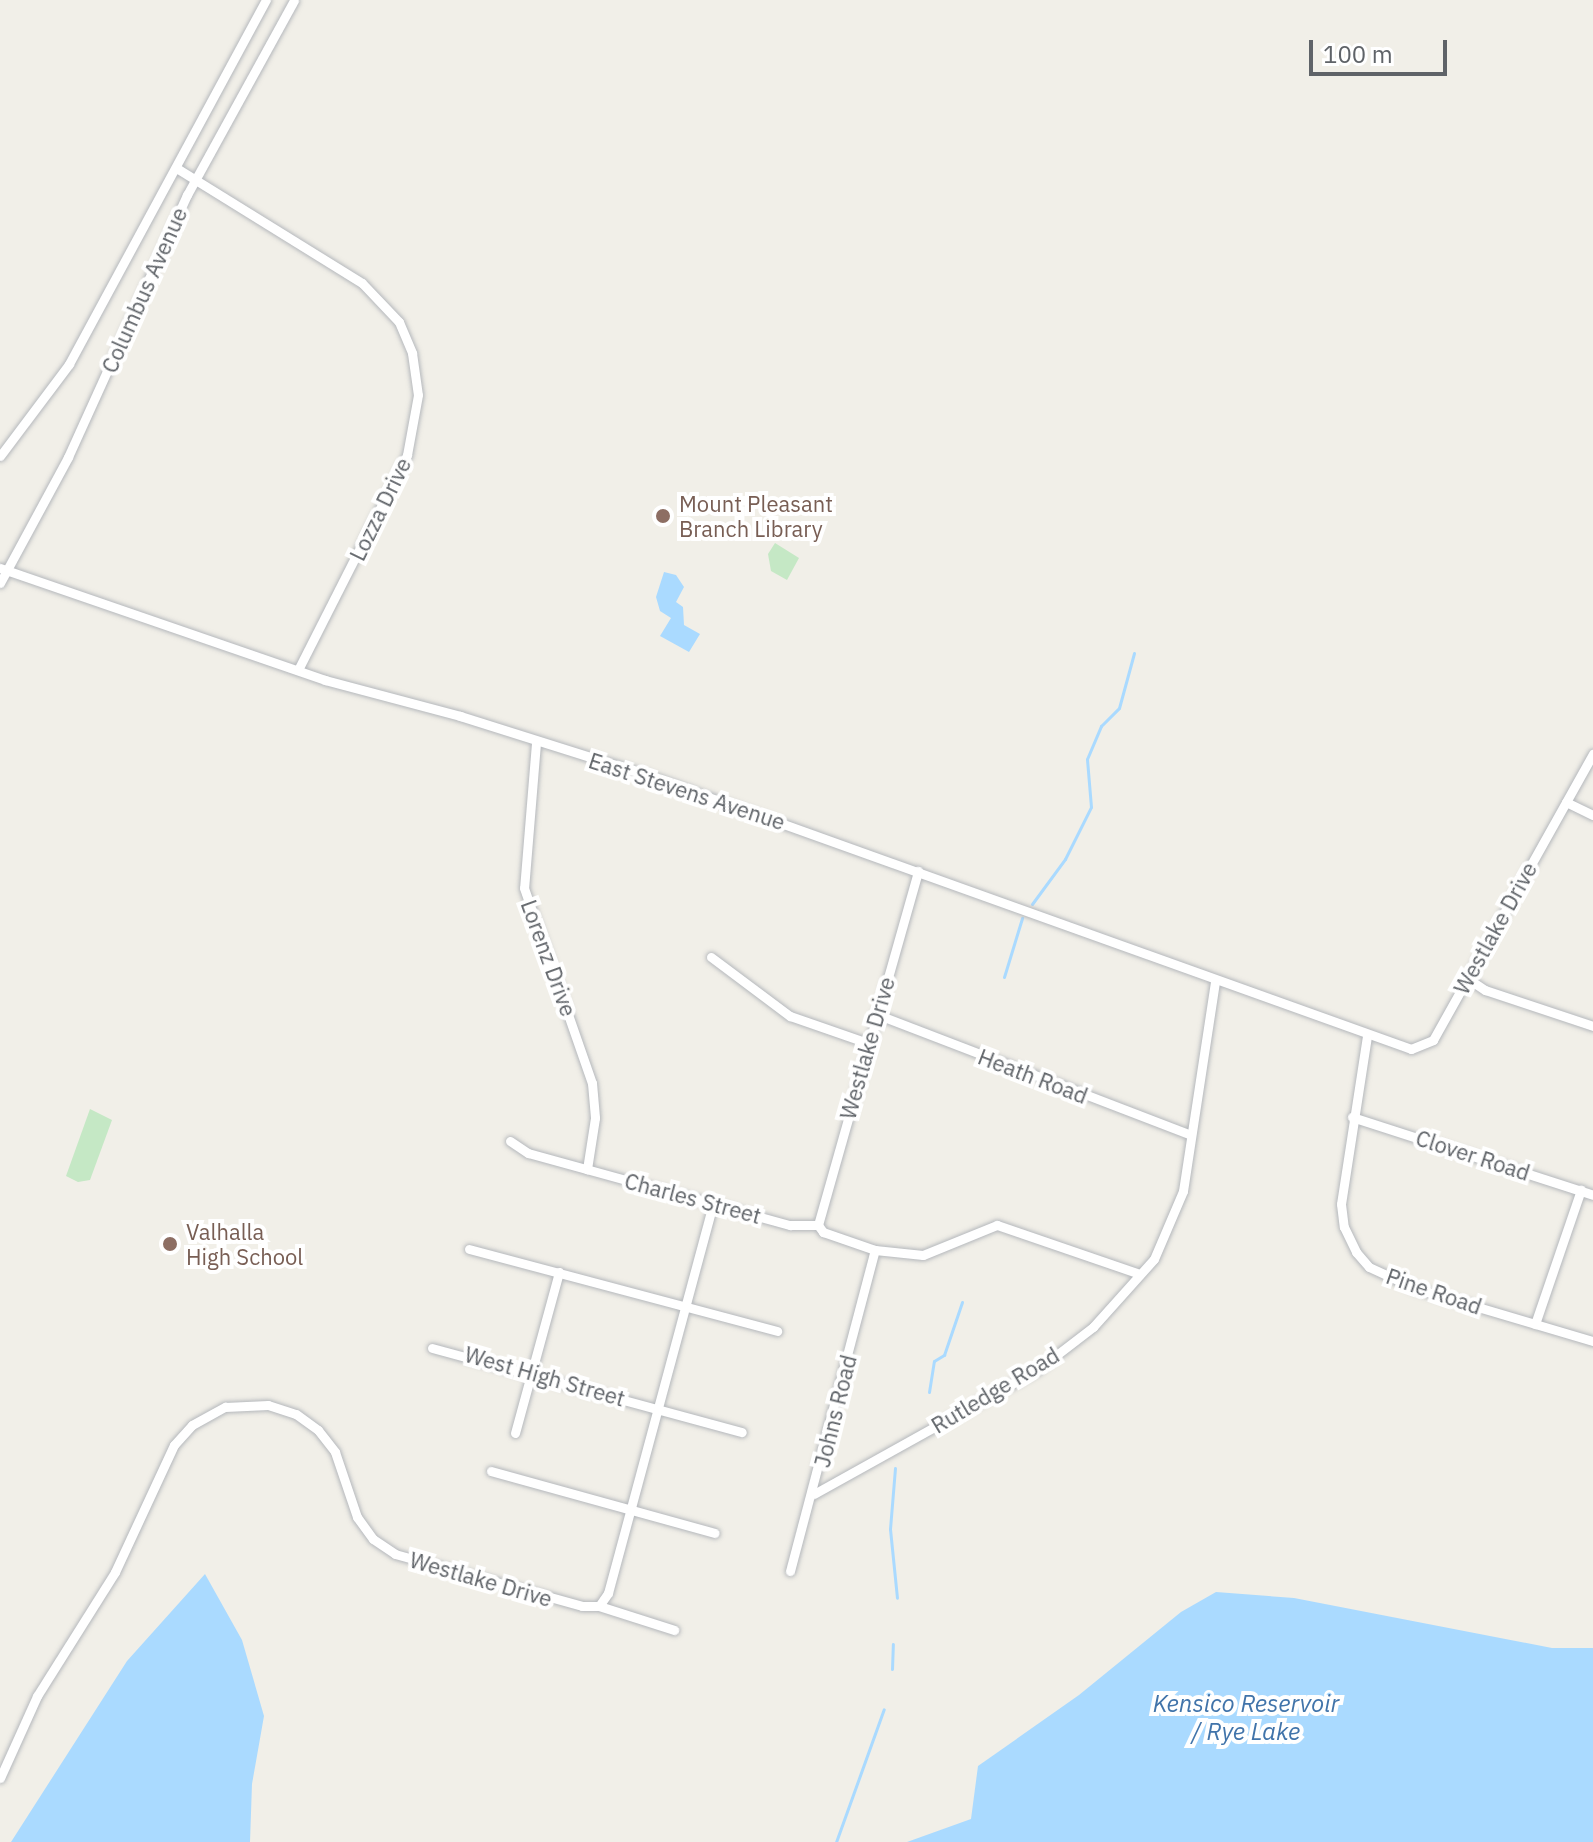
<!DOCTYPE html>
<style>
body{margin:0}
#map{position:relative;width:1593px;height:1842px;overflow:hidden;background:#f1efe8;font-family:"IBM Plex Sans",sans-serif}
div>[style]{position:absolute}
.green>*{inset:0;background:#c5e8c5}
.water>*{inset:0;background:#aadaff}
.stream>*{height:3px;margin:-1.5px;padding:0 1.5px;transform-origin:1.5px;border-radius:1.5px;background:#aadaff}
.roads{filter:drop-shadow(0 0 2px #b5b8bc) drop-shadow(0 0 2px #b5b8bc)}
.minor>*{height:9px;margin:-4.5px;padding:0 4.5px;transform-origin:4.5px;border-radius:4.5px;background:#fff}
.dots>*{width:22px;height:22px;translate:-50% -50%;box-sizing:border-box;border:4px solid #fff;border-radius:50%}
span{translate:-50% -50%;white-space:nowrap;text-align:center;line-height:1.15;-webkit-text-stroke:8px #fff;paint-order:stroke}
.street-label{font-size:22px;color:#5f6368}
.education-label{font-size:22px;color:#785e54}
.left{translate:0 -50%;text-align:left}
.water-label{font-size:24px;color:#4174aa;font-style:italic}
.scale{position:absolute;left:1309px;top:40px;width:138px;height:36px;box-sizing:border-box;border:4px solid #5f6368;border-top:0;padding-left:10px;font-size:24px;line-height:28px;white-space:nowrap;color:#5f6368;-webkit-text-stroke:6px #fff;paint-order:stroke}
</style>
<div id="map">
<div class="green">
<i style="clip-path:polygon(775px 543px,799px 558px,787px 580px,771px 571px,768px 554px)"></i>
<i style="clip-path:polygon(90px 1109px,112px 1120px,90px 1180px,78px 1182px,66px 1176px)"></i>
</div>
<div class="water">
<i style="clip-path:polygon(664px 572px,676px 575px,684px 587px,676px 602px,683px 607px,684px 625px,700px 634px,689px 652px,660px 636px,671px 618px,660px 611px,656px 597px)"></i>
<i style="clip-path:polygon(205px 1574px,242px 1640px,264px 1716px,252px 1784px,250px 1842px,11px 1842px,127px 1661px)"></i>
<i style="clip-path:polygon(1216px 1592px,1294px 1598px,1552px 1648px,1593px 1648px,1593px 1842px,907px 1842px,971px 1819px,978px 1766px,1079px 1695px,1181px 1612px)"></i>
</div>
<div class="stream">
<i style="left:1032px;top:904px;width:56px;rotate:-53.7deg"></i>
<i style="left:1065px;top:859px;width:58px;rotate:-63.4deg"></i>
<i style="left:1091px;top:807px;width:48px;rotate:-94.8deg"></i>
<i style="left:1087px;top:759px;width:36px;rotate:-67deg"></i>
<i style="left:1101px;top:726px;width:25px;rotate:-45deg"></i>
<i style="left:1119px;top:708px;width:57px;rotate:-74.7deg"></i>
<i style="left:1004px;top:977px;width:62px;rotate:-73deg"></i>
<i style="left:929px;top:1392px;width:31px;rotate:-81deg"></i>
<i style="left:934px;top:1361px;width:12px;rotate:-31deg"></i>
<i style="left:944px;top:1355px;width:56px;rotate:-71.2deg"></i>
<i style="left:895px;top:1468px;width:61px;rotate:94.7deg"></i>
<i style="left:890px;top:1529px;width:69px;rotate:84.2deg"></i>
<i style="left:892px;top:1669px;width:25px;rotate:-88deg"></i>
<i style="left:836px;top:1842px;width:141px;rotate:-70.2deg"></i>
</div>
<div class="roads">
<div class="minor">
<i style="left:178px;top:169px;width:216px;rotate:31.8deg"></i>
<i style="left:362px;top:283px;width:54px;rotate:46.5deg"></i>
<i style="left:399px;top:322px;width:34px;rotate:67deg"></i>
<i style="left:412px;top:353px;width:42px;rotate:81.9deg"></i>
<i style="left:418px;top:395px;width:61px;rotate:100.4deg"></i>
<i style="left:407px;top:455px;width:241px;rotate:116.9deg"></i>
<i style="left:0;top:456px;width:115px;rotate:-53.1deg"></i>
<i style="left:69px;top:364px;width:414px;rotate:-61.6deg"></i>
<i style="left:0;top:568px;width:344px;rotate:19deg"></i>
<i style="left:325px;top:680px;width:140px;rotate:14.9deg"></i>
<i style="left:460px;top:716px;width:193px;rotate:17.5deg"></i>
<i style="left:644px;top:774px;width:815px;rotate:19.72deg"></i>
<i style="left:1411px;top:1049px;width:24px;rotate:-22deg"></i>
<i style="left:1433px;top:1040px;width:328px;rotate:-60.8deg"></i>
<i style="left:0;top:583px;width:143px;rotate:-61.6deg"></i>
<i style="left:68px;top:457px;width:288px;rotate:-65.6deg"></i>
<i style="left:187px;top:195px;width:222px;rotate:-61.2deg"></i>
<i style="left:536px;top:743px;width:145px;rotate:94.7deg"></i>
<i style="left:524px;top:888px;width:207px;rotate:70.8deg"></i>
<i style="left:592px;top:1083px;width:35px;rotate:85deg"></i>
<i style="left:595px;top:1118px;width:52px;rotate:98.9deg"></i>
<i style="left:1566px;top:802px;width:30px;rotate:26deg"></i>
<i style="left:711px;top:957px;width:99px;rotate:36.8deg"></i>
<i style="left:790px;top:1016px;width:83px;rotate:19.1deg"></i>
<i style="left:1467px;top:978px;width:22px;rotate:34deg"></i>
<i style="left:1485px;top:990px;width:114px;rotate:18.4deg"></i>
<i style="left:876px;top:1014px;width:337px;rotate:21deg"></i>
<i style="left:1367px;top:1036px;width:170px;rotate:98.8deg"></i>
<i style="left:1341px;top:1204px;width:23px;rotate:83deg"></i>
<i style="left:1344px;top:1227px;width:28px;rotate:64deg"></i>
<i style="left:1356px;top:1252px;width:20px;rotate:49deg"></i>
<i style="left:1369px;top:1267px;width:53px;rotate:24.6deg"></i>
<i style="left:1417px;top:1289px;width:184px;rotate:16.5deg"></i>
<i style="left:1352px;top:1117px;width:253px;rotate:17.9deg"></i>
<i style="left:510px;top:1141px;width:22px;rotate:34deg"></i>
<i style="left:528px;top:1153px;width:272px;rotate:15.4deg"></i>
<i style="left:790px;top:1225px;width:28px"></i>
<i style="left:818px;top:1225px;width:9px;rotate:54deg"></i>
<i style="left:823px;top:1232px;width:55px;rotate:19.1deg"></i>
<i style="left:875px;top:1250px;width:48px;rotate:5.9deg"></i>
<i style="left:923px;top:1255px;width:80px;rotate:-22.1deg"></i>
<i style="left:997px;top:1225px;width:148px;rotate:18.9deg"></i>
<i style="left:818px;top:1225px;width:368px;rotate:-74.2deg"></i>
<i style="left:469px;top:1249px;width:319px;rotate:14.9deg"></i>
<i style="left:1535px;top:1324px;width:142px;rotate:-71.1deg"></i>
<i style="left:432px;top:1348px;width:321px;rotate:15.2deg"></i>
<i style="left:515px;top:1433px;width:167px;rotate:-74.7deg"></i>
<i style="left:491px;top:1471px;width:232px;rotate:15.5deg"></i>
<i style="left:814px;top:1494px;width:255px;rotate:-29.1deg"></i>
<i style="left:1037px;top:1370px;width:71px;rotate:-37.5deg"></i>
<i style="left:1093px;top:1327px;width:91px;rotate:-48.1deg"></i>
<i style="left:1154px;top:1259px;width:74px;rotate:-66.9deg"></i>
<i style="left:1183px;top:1191px;width:212px;rotate:-81.3deg"></i>
<i style="left:790px;top:1571px;width:332px;rotate:-75.2deg"></i>
<i style="left:599px;top:1606px;width:79px;rotate:17.7deg"></i>
<i style="left:0;top:1778px;width:90px;rotate:-65.7deg"></i>
<i style="left:37px;top:1696px;width:146px;rotate:-57.8deg"></i>
<i style="left:115px;top:1572px;width:140px;rotate:-65.1deg"></i>
<i style="left:174px;top:1445px;width:27px;rotate:-48deg"></i>
<i style="left:192px;top:1425px;width:38px;rotate:-29deg"></i>
<i style="left:225px;top:1407px;width:43px;rotate:-2.7deg"></i>
<i style="left:268px;top:1405px;width:29px;rotate:18deg"></i>
<i style="left:296px;top:1414px;width:27px;rotate:36deg"></i>
<i style="left:318px;top:1430px;width:28px;rotate:52deg"></i>
<i style="left:335px;top:1452px;width:69px;rotate:71.3deg"></i>
<i style="left:357px;top:1517px;width:27px;rotate:54deg"></i>
<i style="left:373px;top:1539px;width:27px;rotate:34deg"></i>
<i style="left:395px;top:1554px;width:194px;rotate:15.5deg"></i>
<i style="left:582px;top:1606px;width:17px"></i>
<i style="left:599px;top:1606px;width:16px;rotate:-55deg"></i>
<i style="left:608px;top:1593px;width:404px;rotate:-74.9deg"></i>
</div>
</div>
<div class="dots">
<i style="left:663px;top:516px;background:#8d6e63"></i>
<i style="left:170px;top:1244px;background:#8d6e63"></i>
</div>
<div class="street-label">
<span style="left:144px;top:290px;rotate:-66deg">Columbus Avenue</span>
<span style="left:380px;top:509px;rotate:-64deg">Lozza Drive</span>
<span style="left:687px;top:791px;rotate:18deg">East Stevens Avenue</span>
<span style="left:1495px;top:928px;rotate:-61deg">Westlake Drive</span>
<span style="left:549px;top:958px;rotate:70deg">Lorenz Drive</span>
<span style="left:867px;top:1048px;rotate:-74deg">Westlake Drive</span>
<span style="left:1033px;top:1076px;rotate:21deg">Heath Road</span>
<span style="left:1473px;top:1155px;rotate:18deg">Clover Road</span>
<span style="left:693px;top:1198px;rotate:15deg">Charles Street</span>
<span style="left:1434px;top:1291px;rotate:19deg">Pine Road</span>
<span style="left:545px;top:1376px;rotate:16deg">West High Street</span>
<span style="left:995px;top:1390px;rotate:-31deg">Rutledge Road</span>
<span style="left:835px;top:1411px;rotate:-76deg">Johns Road</span>
<span style="left:481px;top:1579px;rotate:16deg">Westlake Drive</span>
</div>
<div class="education-label">
<span class="left" style="left:679px;top:516px">Mount Pleasant<br>Branch Library</span>
<span class="left" style="left:186px;top:1244px">Valhalla<br>High School</span>
</div>
<div class="water-label">
<span style="left:1246px;top:1718px">Kensico Reservoir<br>/ Rye Lake</span>
</div>
<div class="scale">100 m</div>
</div>
